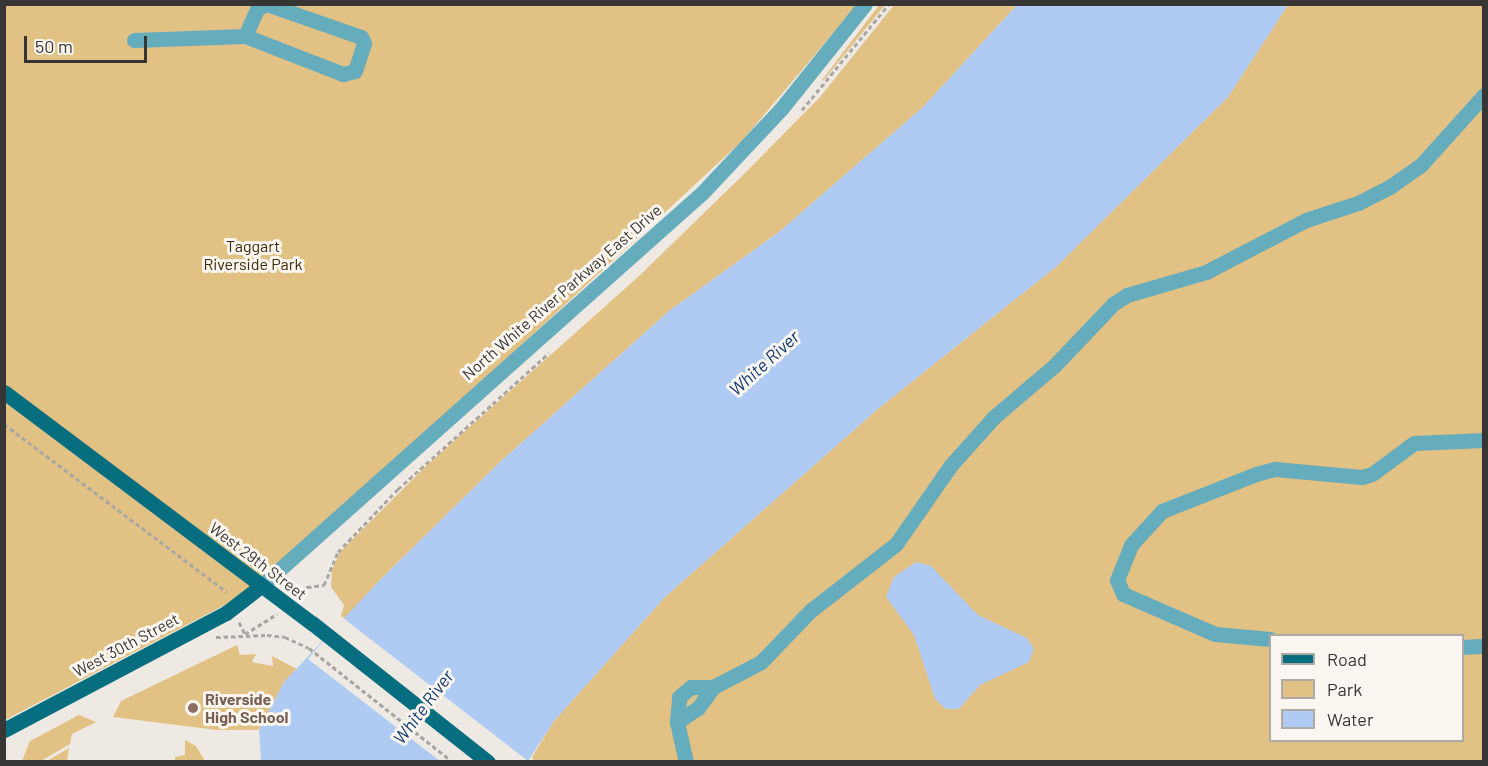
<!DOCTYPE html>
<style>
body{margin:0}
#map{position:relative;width:1488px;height:766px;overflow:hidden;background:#eeeae3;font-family:Barlow,sans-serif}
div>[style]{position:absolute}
.green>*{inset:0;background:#e2c185}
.water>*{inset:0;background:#afcbf3}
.pier>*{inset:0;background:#eeeae3}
.path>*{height:3px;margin-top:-1.5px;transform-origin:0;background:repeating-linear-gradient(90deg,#a9a6a1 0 4.5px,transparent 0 7.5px)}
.minor>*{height:15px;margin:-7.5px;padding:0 7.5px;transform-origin:7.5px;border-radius:7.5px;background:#65acbd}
.major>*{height:15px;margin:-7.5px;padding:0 7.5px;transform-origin:7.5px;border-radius:7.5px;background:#076e80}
.dots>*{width:16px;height:16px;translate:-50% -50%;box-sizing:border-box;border:3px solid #fbf7f0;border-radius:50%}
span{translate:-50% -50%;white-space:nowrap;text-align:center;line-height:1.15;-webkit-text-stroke:6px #fbf7f0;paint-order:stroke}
.park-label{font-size:16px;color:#3c2c08}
.street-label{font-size:16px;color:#383634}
.education-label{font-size:16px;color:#785e54;font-weight:700}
.left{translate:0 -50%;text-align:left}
.water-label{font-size:18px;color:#103a74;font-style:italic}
.frame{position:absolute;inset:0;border:6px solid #383634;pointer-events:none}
.legend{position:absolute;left:1269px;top:634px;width:195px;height:108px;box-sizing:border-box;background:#fbf7f0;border:2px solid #adaaa5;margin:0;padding:8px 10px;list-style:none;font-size:18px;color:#383634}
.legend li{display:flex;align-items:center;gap:12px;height:30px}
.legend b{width:30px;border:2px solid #adaaa5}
.scale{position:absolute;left:24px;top:36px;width:123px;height:27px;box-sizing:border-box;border:3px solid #383634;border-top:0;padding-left:8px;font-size:18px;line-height:21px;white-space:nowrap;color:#383634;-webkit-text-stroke:4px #fbf7f0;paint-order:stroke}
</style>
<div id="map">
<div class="green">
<i style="clip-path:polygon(5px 5px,857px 5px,742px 141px,261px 586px,5px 720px)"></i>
<i style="clip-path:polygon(879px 5px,885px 5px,823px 81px,822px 80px)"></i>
<i style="clip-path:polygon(894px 5px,1017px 5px,923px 107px,779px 232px,669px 311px,498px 464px,379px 581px,346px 620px,341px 616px,344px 605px,331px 587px,332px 570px,340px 552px,426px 466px,638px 277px,743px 175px,820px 97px)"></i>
<i style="clip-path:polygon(evenodd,1288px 5px,1483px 5px,1483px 761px,535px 762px,532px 757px,554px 721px,665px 597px,879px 408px,1057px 266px,1228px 97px,1288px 5px,1270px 636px,1462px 636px,1462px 740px,1270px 740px,1270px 636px)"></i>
<i style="clip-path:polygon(237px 645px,240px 655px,256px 654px,252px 662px,273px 666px,272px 656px,297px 669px,284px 682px,259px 730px,217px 730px,113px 717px,121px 701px)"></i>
<i style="clip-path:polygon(79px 715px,96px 722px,72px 734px,70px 744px,41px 761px,22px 761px,30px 741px)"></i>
<i style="clip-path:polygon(185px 740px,196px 746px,205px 761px,175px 761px,175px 757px,185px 755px)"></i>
<i style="clip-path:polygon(69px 748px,67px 761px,47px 761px)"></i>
</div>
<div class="water">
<i style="clip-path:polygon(1017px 5px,1288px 5px,1228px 97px,1057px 266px,879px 408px,665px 597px,554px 721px,528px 761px,261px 761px,259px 730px,284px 682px,379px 581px,498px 464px,669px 311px,779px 232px,923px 107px)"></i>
<i style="clip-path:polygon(916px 562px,931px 566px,978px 615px,1027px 638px,1034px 649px,1029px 662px,980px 685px,959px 709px,946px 709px,935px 699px,914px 635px,886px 597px,894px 577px)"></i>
</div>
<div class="pier">
<i style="clip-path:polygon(343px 618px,528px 761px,440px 761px,308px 659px)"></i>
</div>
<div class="path">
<i style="left:802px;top:110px;width:137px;rotate:-50.6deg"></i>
<i style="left:4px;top:424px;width:279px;rotate:37deg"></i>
<i style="left:300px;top:595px;width:11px;rotate:-49deg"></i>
<i style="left:307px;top:587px;width:17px;rotate:-7deg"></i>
<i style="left:324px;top:585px;width:36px;rotate:-67deg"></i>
<i style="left:338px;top:552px;width:87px;rotate:-46.4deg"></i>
<i style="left:398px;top:489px;width:203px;rotate:-42deg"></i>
<i style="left:239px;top:622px;width:13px;rotate:63deg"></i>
<i style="left:245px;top:634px;width:38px;rotate:-32deg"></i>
<i style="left:216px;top:637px;width:51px;rotate:-2.2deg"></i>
<i style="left:267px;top:635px;width:18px;rotate:6deg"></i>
<i style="left:285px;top:637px;width:26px;rotate:25deg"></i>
<i style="left:309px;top:648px;width:184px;rotate:38.4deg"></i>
</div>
<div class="minor">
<i style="left:245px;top:36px;width:30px;rotate:-66deg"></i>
<i style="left:257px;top:9px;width:10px;rotate:-29deg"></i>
<i style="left:134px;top:40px;width:111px;rotate:-2.1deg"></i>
<i style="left:245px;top:36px;width:105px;rotate:21.2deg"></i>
<i style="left:343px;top:74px;width:12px;rotate:-14deg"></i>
<i style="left:355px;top:71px;width:29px;rotate:-72deg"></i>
<i style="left:364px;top:43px;width:7px;rotate:-117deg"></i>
<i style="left:361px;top:37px;width:101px;rotate:-160.8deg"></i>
<i style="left:261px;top:586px;width:592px;rotate:-41.71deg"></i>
<i style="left:703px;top:192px;width:114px;rotate:-46.8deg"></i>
<i style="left:781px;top:109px;width:134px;rotate:-51.3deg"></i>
<i style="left:1270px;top:639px;width:55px;rotate:-174.8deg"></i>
<i style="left:1215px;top:634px;width:100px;rotate:-156.5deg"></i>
<i style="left:1123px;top:594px;width:15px;rotate:-113deg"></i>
<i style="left:1117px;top:580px;width:38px;rotate:-68deg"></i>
<i style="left:1131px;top:545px;width:46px;rotate:-47.6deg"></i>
<i style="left:1162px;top:511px;width:101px;rotate:-21.5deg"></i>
<i style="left:1256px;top:474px;width:20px;rotate:-15deg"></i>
<i style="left:1275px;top:469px;width:87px;rotate:5.3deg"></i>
<i style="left:1362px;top:477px;width:10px;rotate:-17deg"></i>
<i style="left:1372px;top:474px;width:52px;rotate:-36.4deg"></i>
<i style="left:1414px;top:443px;width:70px;rotate:-2.5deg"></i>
<i style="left:1462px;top:647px;width:22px;rotate:-3deg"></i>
<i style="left:677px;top:722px;width:25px;rotate:-34deg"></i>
<i style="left:698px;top:708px;width:26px;rotate:-54deg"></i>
<i style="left:686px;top:762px;width:41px;rotate:-102.7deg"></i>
<i style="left:677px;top:722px;width:25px;rotate:-85deg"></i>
<i style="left:679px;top:697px;width:16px;rotate:-40deg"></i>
<i style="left:691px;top:687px;width:22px"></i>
<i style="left:713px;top:687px;width:54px;rotate:-27.5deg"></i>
<i style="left:761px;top:662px;width:71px;rotate:-46.1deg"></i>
<i style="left:810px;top:611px;width:109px;rotate:-37.9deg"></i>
<i style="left:896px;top:544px;width:96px;rotate:-55.2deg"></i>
<i style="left:951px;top:465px;width:64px;rotate:-48.1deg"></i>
<i style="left:994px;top:417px;width:80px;rotate:-40.4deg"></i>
<i style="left:1055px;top:365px;width:84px;rotate:-46.4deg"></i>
<i style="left:1113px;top:304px;width:17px;rotate:-33deg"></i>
<i style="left:1127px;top:295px;width:82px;rotate:-16.2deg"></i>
<i style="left:1206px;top:272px;width:113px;rotate:-27.5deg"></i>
<i style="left:1306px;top:220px;width:55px;rotate:-18.1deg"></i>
<i style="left:1358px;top:203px;width:37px;rotate:-27deg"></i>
<i style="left:1391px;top:186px;width:35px;rotate:-35deg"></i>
<i style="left:1420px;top:166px;width:96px;rotate:-48deg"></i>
</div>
<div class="major">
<i style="left:4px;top:392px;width:385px;rotate:36.9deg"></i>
<i style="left:312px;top:623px;width:224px;rotate:38.3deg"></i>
<i style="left:4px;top:730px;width:251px;rotate:-27.8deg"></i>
<i style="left:226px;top:613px;width:44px;rotate:-37.6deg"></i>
</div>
<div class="dots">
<i style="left:193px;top:708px;background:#8d6e63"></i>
</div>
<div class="park-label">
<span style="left:253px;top:255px">Taggart<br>Riverside Park</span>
</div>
<div class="street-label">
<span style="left:562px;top:292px;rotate:-41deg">North White River Parkway East Drive</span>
<span style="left:258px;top:561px;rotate:37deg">West 29th Street</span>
<span style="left:126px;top:645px;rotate:-28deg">West 30th Street</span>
</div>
<div class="education-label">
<span class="left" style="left:205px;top:708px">Riverside<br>High School</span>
</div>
<div class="water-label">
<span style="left:764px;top:363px;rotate:-42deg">White River</span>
<span style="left:423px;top:707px;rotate:-53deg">White River</span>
</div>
<div class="frame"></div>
<ul class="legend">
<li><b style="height:8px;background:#076e80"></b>Road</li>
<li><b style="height:16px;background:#e2c185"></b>Park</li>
<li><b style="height:16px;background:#afcbf3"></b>Water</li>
</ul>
<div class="scale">50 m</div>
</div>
